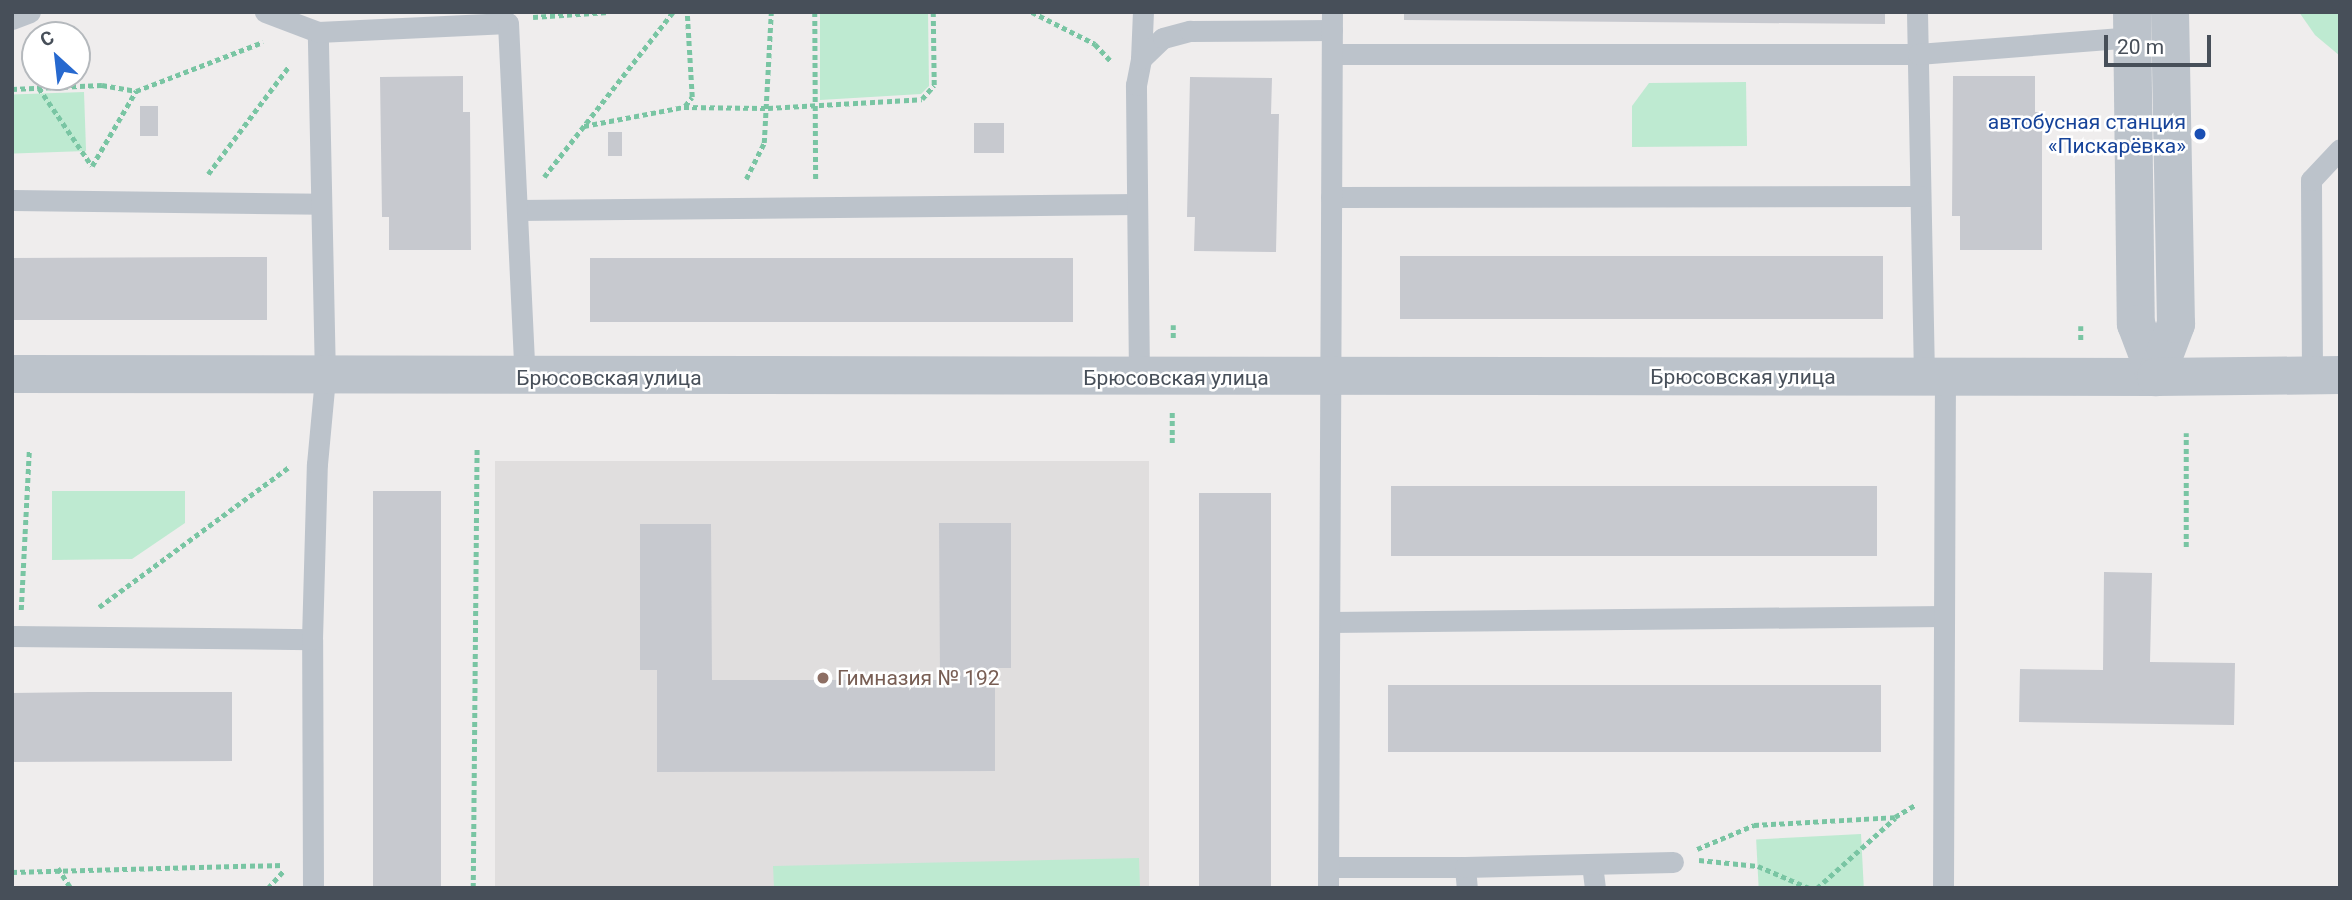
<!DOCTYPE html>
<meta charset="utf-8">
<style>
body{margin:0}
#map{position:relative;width:2352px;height:900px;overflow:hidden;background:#efeded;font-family:Roboto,sans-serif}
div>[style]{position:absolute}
.education>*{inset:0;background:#e0dede;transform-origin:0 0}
.green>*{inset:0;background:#beead1;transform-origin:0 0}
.building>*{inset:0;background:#c7c9cf;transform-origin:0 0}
.path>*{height:4.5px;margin-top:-2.25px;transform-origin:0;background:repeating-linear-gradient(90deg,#79c5a3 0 5px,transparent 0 8.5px)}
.service>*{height:21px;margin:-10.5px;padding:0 10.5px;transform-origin:10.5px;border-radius:10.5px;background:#bcc3cb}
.minor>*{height:38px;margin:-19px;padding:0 19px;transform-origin:19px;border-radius:19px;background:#bcc3cb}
.tertiary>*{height:38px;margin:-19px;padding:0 19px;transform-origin:19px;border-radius:19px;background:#bcc3cb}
.dots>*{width:19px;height:19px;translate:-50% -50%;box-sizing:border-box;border:4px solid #fff;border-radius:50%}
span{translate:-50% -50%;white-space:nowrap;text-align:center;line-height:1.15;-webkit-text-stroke:5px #fff;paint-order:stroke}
.transit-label{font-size:21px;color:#164399}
.right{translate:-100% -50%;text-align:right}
.street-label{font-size:21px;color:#474f59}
.education-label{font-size:21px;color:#785e54}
.left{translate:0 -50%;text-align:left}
.frame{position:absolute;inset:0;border:14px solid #474f59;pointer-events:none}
.north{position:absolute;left:21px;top:21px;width:70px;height:70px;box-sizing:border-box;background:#fff;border:2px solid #b5b9bd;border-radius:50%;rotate:333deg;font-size:19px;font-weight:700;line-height:28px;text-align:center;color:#474f59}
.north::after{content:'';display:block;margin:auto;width:24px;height:32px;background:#2769cf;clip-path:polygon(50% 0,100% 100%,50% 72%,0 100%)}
.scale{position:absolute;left:2104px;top:35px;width:107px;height:32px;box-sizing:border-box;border:4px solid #474f59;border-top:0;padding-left:9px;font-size:21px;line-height:24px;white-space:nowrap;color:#474f59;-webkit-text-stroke:5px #fff;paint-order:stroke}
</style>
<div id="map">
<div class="education">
<i style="left:1149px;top:461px;width:427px;height:654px;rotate:90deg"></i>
</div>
<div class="green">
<i style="clip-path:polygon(820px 12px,928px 12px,929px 86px,921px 94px,820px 100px)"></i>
<i style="clip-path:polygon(2299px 12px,2340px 12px,2340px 56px,2315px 35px)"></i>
<i style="clip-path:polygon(1746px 82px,1747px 146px,1632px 147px,1632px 106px,1649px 83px)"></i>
<i style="left:84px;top:92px;width:59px;height:72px;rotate:88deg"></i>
<i style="clip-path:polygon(52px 491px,185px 491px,185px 523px,132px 559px,52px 560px)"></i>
<i style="left:1861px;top:834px;width:54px;height:105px;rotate:87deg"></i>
<i style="clip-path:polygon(1139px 858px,1140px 888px,774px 888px,773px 866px)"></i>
</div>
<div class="building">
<i style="clip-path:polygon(1404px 12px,1885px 12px,1885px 24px,1404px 20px)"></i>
<i style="clip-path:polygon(463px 76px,463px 112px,470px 112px,471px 250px,389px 250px,389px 217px,382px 217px,380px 77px)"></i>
<i style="clip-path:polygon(1953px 76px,2035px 76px,2035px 112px,2042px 112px,2042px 250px,1960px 250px,1960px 216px,1952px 216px)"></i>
<i style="clip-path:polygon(1190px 77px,1272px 78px,1271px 114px,1279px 114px,1276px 252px,1194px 251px,1195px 217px,1187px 217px)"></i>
<i style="left:140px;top:106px;width:18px;height:30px"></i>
<i style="left:974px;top:123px;width:30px;height:30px"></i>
<i style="left:608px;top:132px;width:14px;height:24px"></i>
<i style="left:1883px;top:256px;width:63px;height:483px;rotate:90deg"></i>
<i style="clip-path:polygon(234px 257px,267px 257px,267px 320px,12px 320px,12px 258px)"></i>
<i style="left:590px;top:258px;width:483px;height:64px"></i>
<i style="left:1877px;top:486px;width:70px;height:486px;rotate:90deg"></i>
<i style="left:373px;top:491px;width:68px;height:397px"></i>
<i style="left:1199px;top:493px;width:72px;height:395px"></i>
<i style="clip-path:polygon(939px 523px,1011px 523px,1011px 668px,995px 668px,995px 771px,657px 772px,657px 670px,640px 670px,640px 524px,711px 524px,712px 680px,940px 680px)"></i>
<i style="clip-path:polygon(2104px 572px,2152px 573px,2150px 662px,2235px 663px,2234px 725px,2019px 722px,2020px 669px,2103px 670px)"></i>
<i style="left:1388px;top:685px;width:493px;height:67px"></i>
<i style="clip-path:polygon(89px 692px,232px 692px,232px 761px,12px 762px,12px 693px)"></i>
</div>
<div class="path">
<i style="left:815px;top:12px;width:167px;rotate:89.7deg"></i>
<i style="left:1032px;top:12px;width:71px;rotate:26.9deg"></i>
<i style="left:1095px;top:44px;width:23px;rotate:47deg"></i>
<i style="left:533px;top:17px;width:76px;rotate:-3.8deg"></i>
<i style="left:39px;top:88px;width:94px;rotate:55.8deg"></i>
<i style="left:12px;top:89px;width:90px;rotate:-2.5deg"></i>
<i style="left:102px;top:85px;width:35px;rotate:10deg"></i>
<i style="left:685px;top:106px;width:11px;rotate:-52deg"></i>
<i style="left:692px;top:97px;width:85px;rotate:-93.4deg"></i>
<i style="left:584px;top:126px;width:102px;rotate:-10.8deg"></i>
<i style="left:684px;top:107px;width:84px;rotate:0.7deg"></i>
<i style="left:768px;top:108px;width:154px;rotate:-3.3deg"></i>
<i style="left:922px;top:99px;width:18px;rotate:-49deg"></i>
<i style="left:934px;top:85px;width:73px;rotate:-90.8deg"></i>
<i style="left:92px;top:166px;width:87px;rotate:-59.6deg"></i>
<i style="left:136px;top:91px;width:136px;rotate:-21.1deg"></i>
<i style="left:208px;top:174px;width:135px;rotate:-53.1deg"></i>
<i style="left:544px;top:177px;width:209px;rotate:-52deg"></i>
<i style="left:746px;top:179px;width:40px;rotate:-63.4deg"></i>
<i style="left:764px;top:143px;width:131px;rotate:-86.9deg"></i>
<i style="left:2081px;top:326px;width:16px;rotate:90deg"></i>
<i style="left:1173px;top:338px;width:13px;rotate:-90deg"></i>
<i style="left:1172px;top:443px;width:32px;rotate:-90deg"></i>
<i style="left:2186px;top:547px;width:114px;rotate:-90deg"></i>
<i style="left:99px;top:607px;width:236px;rotate:-36.4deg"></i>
<i style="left:21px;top:610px;width:160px;rotate:-87.1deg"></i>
<i style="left:1697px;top:849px;width:62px;rotate:-22.8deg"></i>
<i style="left:1754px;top:825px;width:141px;rotate:-3.2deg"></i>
<i style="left:1895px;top:817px;width:23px;rotate:-31deg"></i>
<i style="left:1699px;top:860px;width:59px;rotate:5.8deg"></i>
<i style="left:1758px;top:866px;width:56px;rotate:23.3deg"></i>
<i style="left:58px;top:868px;width:24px;rotate:57deg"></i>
<i style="left:12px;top:872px;width:272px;rotate:-1.5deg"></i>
<i style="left:268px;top:888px;width:24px;rotate:-48deg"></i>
<i style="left:473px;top:888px;width:439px;rotate:-89.5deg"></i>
<i style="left:1817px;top:888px;width:105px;rotate:-41.9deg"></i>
</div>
<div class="service">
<i style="left:265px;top:12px;width:57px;rotate:20.7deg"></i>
<i style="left:1917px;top:12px;width:365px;rotate:88.9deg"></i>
<i style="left:12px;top:19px;width:19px;rotate:-21deg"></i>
<i style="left:1332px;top:54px;width:586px"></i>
<i style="left:1918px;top:54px;width:216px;rotate:-4.5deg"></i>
<i style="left:1141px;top:59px;width:47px;rotate:-87.6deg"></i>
<i style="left:1331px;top:197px;width:589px;rotate:-0.1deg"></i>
<i style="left:12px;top:200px;width:309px;rotate:0.7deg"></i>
<i style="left:517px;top:210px;width:620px;rotate:-0.55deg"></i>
<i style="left:2312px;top:375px;width:195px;rotate:-90.3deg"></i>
<i style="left:2311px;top:180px;width:42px;rotate:-46.9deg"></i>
<i style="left:1139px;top:377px;width:292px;rotate:-90.6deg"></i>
<i style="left:1136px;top:85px;width:26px;rotate:-79deg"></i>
<i style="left:1141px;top:59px;width:30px;rotate:-44deg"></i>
<i style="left:1163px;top:38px;width:28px;rotate:-15deg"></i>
<i style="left:1190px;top:31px;width:142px;rotate:-0.4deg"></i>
<i style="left:1330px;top:622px;width:614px;rotate:-0.56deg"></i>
<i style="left:12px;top:636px;width:300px;rotate:0.6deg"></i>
<i style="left:1592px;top:864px;width:24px;rotate:83deg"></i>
<i style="left:1329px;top:867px;width:136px"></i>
<i style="left:1465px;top:867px;width:21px;rotate:85deg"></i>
<i style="left:1465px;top:867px;width:208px;rotate:-1.4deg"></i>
<i style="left:313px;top:888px;width:249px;rotate:-90.2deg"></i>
<i style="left:312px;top:639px;width:175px;rotate:-88.4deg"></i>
<i style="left:317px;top:464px;width:86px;rotate:-84.7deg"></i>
<i style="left:325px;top:378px;width:346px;rotate:-91.2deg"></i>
<i style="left:318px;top:32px;width:190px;rotate:-2.7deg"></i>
<i style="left:508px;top:23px;width:355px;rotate:87.3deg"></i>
<i style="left:1328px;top:888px;width:876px;rotate:-89.74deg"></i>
<i style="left:1943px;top:888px;width:511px;rotate:-89.78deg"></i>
</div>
<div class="minor">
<i style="left:12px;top:374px;width:2144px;rotate:0.08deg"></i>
</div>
<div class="tertiary">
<i style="left:2132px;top:12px;width:312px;rotate:89.3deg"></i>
<i style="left:2136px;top:324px;width:57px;rotate:69.3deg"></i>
<i style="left:2156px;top:377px;width:57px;rotate:-69.3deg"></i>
<i style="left:2176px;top:324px;width:312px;rotate:-91.1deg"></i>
<i style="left:2156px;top:377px;width:184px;rotate:-0.6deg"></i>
</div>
<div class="dots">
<i style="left:2200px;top:134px;background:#1a4fb4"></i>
<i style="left:823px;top:678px;background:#8d6e63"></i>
</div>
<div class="transit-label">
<span class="right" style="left:2186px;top:134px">автобусная станция<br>«Пискарёвка»</span>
</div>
<div class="street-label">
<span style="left:1743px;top:377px">Брюсовская улица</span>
<span style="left:609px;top:378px">Брюсовская улица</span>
<span style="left:1176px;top:378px">Брюсовская улица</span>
</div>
<div class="education-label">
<span class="left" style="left:837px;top:678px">Гимназия № 192</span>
</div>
<div class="frame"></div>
<div class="north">С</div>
<div class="scale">20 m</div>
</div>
